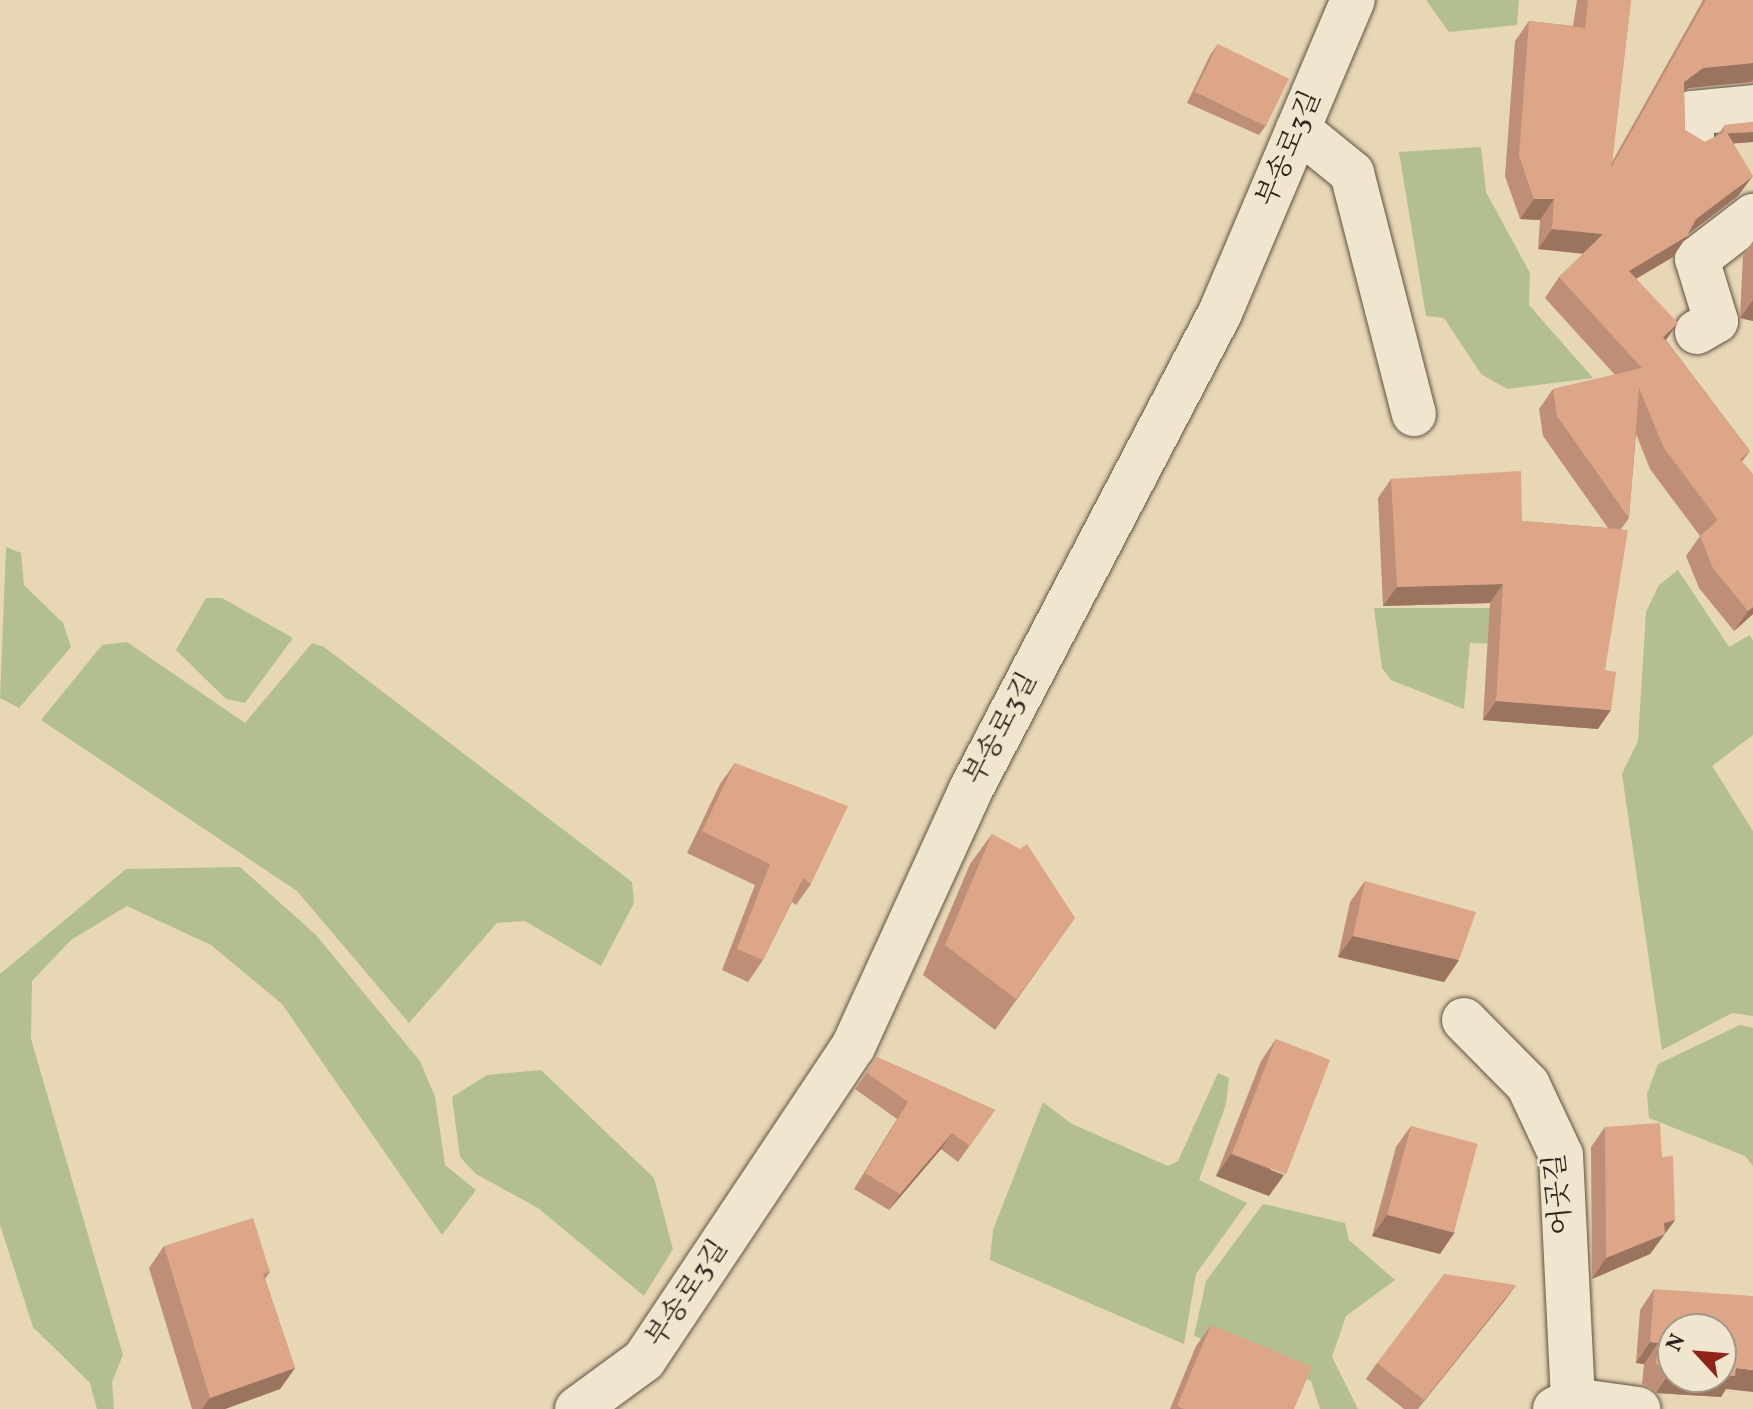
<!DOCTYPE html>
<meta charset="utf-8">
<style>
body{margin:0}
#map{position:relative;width:1753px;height:1409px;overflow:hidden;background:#e8d7b5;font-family:Vollkorn,"Noto Serif KR",serif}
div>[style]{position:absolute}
.green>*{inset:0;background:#b3bf90}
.roads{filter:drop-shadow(0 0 2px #5e5243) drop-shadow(0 0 2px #5e5243)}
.minor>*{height:44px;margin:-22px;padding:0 22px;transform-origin:22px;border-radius:22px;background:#f0e5cf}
.wall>*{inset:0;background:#be8f76}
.shaded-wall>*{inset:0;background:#9b7460}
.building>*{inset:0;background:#dda689;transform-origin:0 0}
span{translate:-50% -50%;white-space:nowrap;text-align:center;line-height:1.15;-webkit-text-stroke:6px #f0e5cf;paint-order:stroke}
.street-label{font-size:28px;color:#30251d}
.north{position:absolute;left:1657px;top:1313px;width:80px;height:80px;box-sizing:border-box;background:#f0e5cf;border:2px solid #a39888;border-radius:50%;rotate:296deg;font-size:22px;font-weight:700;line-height:32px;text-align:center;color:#30251d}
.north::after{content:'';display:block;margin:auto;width:28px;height:36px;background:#8f2418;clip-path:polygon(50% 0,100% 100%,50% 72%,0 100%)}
</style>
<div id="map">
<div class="green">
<i style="clip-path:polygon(1426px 0,1519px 0,1517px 25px,1449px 32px)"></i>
<i style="clip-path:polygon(1481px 147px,1486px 192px,1530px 273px,1529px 305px,1593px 378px,1507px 389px,1481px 374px,1444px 318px,1426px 316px,1399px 152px)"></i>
<i style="clip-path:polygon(6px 547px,21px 553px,24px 585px,63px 623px,71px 647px,19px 708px,0 698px)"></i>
<i style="clip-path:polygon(1678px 570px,1729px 647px,1750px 635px,1753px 641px,1753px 735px,1712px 766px,1753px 831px,1753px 1016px,1732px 1013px,1662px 1050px,1622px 774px,1638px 741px,1646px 612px,1659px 585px)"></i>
<i style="clip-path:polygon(206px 598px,222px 598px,293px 638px,245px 703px,226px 699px,176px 650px)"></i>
<i style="clip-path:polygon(1374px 608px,1511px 608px,1507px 644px,1470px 643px,1464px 709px,1391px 680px,1382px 668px)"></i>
<i style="clip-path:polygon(127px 642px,245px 723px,312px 643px,324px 647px,632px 882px,634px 903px,601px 966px,525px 921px,497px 923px,409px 1023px,297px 891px,41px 720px,102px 645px)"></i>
<i style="clip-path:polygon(240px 867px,316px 935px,420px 1061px,435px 1097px,445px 1165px,476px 1190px,442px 1235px,282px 1004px,211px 945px,127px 906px,71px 940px,32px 981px,31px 1039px,123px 1355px,112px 1382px,114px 1409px,97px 1409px,90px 1383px,33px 1327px,0 1225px,0 974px,126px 869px)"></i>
<i style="clip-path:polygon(1740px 1025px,1753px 1028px,1753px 1166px,1745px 1156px,1649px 1118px,1647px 1094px,1658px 1064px)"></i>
<i style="clip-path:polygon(541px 1070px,654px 1178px,673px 1249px,644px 1296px,538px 1208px,476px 1174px,460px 1157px,452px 1097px,487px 1075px)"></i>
<i style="clip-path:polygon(1218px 1073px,1229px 1078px,1226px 1104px,1199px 1180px,1247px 1203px,1196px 1274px,1184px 1344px,990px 1260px,993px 1230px,1043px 1102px,1072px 1124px,1168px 1166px,1178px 1161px)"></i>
<i style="clip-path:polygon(1263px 1204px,1345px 1223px,1349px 1240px,1395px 1280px,1346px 1316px,1332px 1357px,1358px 1409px,1320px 1409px,1311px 1381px,1194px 1336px,1206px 1281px)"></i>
</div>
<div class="roads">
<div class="minor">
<i style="left:1298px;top:129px;width:70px;rotate:39.2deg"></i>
<i style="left:1352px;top:173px;width:249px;rotate:75.6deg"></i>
<i style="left:1692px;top:137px;width:24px;rotate:-90deg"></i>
<i style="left:1692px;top:113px;width:61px;rotate:-5.6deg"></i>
<i style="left:1697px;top:332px;width:22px;rotate:-30deg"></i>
<i style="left:1716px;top:321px;width:65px;rotate:-107deg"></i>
<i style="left:1697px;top:259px;width:71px;rotate:-37.5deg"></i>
<i style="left:1464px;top:1020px;width:91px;rotate:45.4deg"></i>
<i style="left:1528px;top:1085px;width:77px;rotate:64.8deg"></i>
<i style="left:1561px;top:1155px;width:245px;rotate:87.2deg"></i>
<i style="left:577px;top:1409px;width:83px;rotate:-36.2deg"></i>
<i style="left:644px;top:1360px;width:376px;rotate:-56.3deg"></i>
<i style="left:853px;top:1047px;width:281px;rotate:-65.4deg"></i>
<i style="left:970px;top:791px;width:539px;rotate:-62.39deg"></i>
<i style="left:1220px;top:313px;width:340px;rotate:-67deg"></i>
<i style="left:1555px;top:1409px;width:20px;rotate:-27deg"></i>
<i style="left:1573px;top:1400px;width:66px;rotate:7.9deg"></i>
</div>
</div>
<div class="wall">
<i style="clip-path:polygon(1577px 0,1631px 0,1612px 162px,1703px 0,1753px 0,1753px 83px,1751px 82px,1689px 88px,1684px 92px,1685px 130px,1705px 142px,1717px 136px,1725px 125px,1753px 122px,1753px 142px,1734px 143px,1738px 196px,1688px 234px,1673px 257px,1636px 279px,1666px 340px,1750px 451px,1742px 462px,1753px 614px,1734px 631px,1699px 588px,1686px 556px,1700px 536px,1650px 469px,1636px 434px,1629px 518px,1621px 529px,1598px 729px,1483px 720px,1490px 603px,1383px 606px,1378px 498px,1391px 479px,1522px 521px,1608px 528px,1543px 436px,1539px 409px,1553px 389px,1615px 375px,1545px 298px,1559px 277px,1583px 254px,1538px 249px,1540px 220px,1520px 219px,1505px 176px,1515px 41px,1529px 21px,1573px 26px)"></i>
<i style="clip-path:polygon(1218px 44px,1267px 124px,1259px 135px,1187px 103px,1210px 55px)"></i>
<i style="clip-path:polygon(1753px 241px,1753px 321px,1740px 318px,1743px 255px)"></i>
<i style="clip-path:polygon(735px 763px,811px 884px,796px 905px,792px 902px,763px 960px,748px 982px,722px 970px,755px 885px,687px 853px,720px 784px)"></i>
<i style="clip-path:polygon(992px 834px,1075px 918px,995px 1030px,923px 975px,970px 864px)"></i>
<i style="clip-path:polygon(1365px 881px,1459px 960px,1444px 982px,1338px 957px,1350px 902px)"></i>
<i style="clip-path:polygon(1276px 1039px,1269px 1196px,1216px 1176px,1261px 1061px)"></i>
<i style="clip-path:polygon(877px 1057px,995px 1110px,958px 1162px,941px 1149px,889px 1210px,854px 1189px,897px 1119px,855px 1089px)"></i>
<i style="clip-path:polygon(1411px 1126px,1440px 1254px,1372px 1236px,1396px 1147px)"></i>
<i style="clip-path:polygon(1605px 1127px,1662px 1157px,1675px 1220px,1650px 1254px,1592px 1279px,1591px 1147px)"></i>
<i style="clip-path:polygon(164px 1246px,270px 1272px,265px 1279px,295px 1368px,280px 1389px,225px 1409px,192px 1409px,149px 1268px)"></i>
<i style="clip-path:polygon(1516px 1285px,1505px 1300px,1418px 1409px,1404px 1409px,1366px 1379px,1377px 1363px)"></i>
<i style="clip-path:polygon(1654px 1289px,1726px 1389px,1721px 1397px,1656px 1393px,1642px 1384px,1644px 1364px,1636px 1363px,1640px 1310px)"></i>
<i style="clip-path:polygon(1211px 1325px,1294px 1409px,1170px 1409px,1196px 1346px)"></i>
</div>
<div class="shaded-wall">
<i style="clip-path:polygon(1753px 63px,1753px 79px,1751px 82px,1689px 88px,1670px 102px,1684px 82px,1703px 68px)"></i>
<i style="clip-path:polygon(1753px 132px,1753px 142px,1715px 145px,1723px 134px)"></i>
<i style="clip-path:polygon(1753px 176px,1738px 196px,1682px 239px,1696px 219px)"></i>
<i style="clip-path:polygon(1534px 199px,1554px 199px,1540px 220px,1520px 219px)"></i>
<i style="clip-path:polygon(1552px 229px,1603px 234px,1589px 254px,1538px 249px)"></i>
<i style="clip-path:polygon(1687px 236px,1673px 257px,1615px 291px,1629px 271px)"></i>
<i style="clip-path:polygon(1753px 300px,1753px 321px,1740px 318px)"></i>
<i style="clip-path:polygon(1678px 323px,1664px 343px,1663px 337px)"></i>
<i style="clip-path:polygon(1503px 584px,1490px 603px,1383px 606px,1397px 587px)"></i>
<i style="clip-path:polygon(1753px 607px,1753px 614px,1734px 631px,1748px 611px)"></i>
<i style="clip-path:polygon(1496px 701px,1611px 710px,1598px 729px,1483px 720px)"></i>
<i style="clip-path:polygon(1353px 936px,1459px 960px,1444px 982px,1338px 957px)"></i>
<i style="clip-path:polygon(952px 1133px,941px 1149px,889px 1210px,900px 1194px)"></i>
<i style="clip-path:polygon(1231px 1154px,1284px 1175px,1269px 1196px,1216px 1176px)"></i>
<i style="clip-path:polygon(1387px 1215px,1455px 1232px,1440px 1254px,1372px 1236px)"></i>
<i style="clip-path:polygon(1675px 1220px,1650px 1254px,1592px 1279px,1606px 1258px,1664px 1223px)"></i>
<i style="clip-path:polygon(1516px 1285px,1505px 1300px,1417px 1409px,1424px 1400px)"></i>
<i style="clip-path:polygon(1650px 1342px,1658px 1343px,1644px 1364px,1636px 1363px)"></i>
<i style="clip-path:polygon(295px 1368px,280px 1389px,225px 1409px,202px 1409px,210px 1398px)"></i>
<i style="clip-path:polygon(1736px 1368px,1753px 1370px,1753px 1392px,1726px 1389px,1721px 1397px,1656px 1393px,1670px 1372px,1673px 1373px,1673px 1377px,1721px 1377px,1721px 1375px)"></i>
</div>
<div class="building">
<i style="clip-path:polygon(1588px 0,1631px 0,1611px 168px,1706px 0,1753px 0,1753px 63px,1703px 68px,1684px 82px,1685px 130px,1705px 142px,1726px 131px,1753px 176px,1696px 219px,1687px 236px,1629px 271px,1678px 323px,1663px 337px,1750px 451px,1740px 459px,1753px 474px,1753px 607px,1748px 611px,1713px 568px,1700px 536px,1718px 520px,1664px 448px,1639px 388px,1629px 518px,1557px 416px,1553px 389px,1642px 368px,1559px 277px,1603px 234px,1552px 229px,1554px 199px,1534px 199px,1519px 156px,1529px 21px,1585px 28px)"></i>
<i style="left:1218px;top:44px;width:79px;height:53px;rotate:26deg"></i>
<i style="clip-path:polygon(1753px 122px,1753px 132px,1728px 133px,1726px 131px,1723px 133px,1725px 125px)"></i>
<i style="clip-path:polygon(1521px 471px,1522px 521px,1628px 530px,1605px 670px,1616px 672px,1611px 710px,1496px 701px,1503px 584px,1397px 587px,1391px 479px)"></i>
<i style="clip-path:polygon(735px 763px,848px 806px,811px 884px,803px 878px,763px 960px,737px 949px,770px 864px,702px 831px)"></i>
<i style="clip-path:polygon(992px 834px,1020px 849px,1027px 844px,1075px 918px,1016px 999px,945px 945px)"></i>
<i style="clip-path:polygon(1365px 881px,1476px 912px,1459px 960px,1353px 936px)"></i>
<i style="left:1276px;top:1039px;width:58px;height:123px;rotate:21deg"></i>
<i style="clip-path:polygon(877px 1057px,995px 1110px,970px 1146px,952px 1133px,900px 1194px,865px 1173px,908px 1102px,867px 1073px)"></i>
<i style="clip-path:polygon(1660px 1123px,1662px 1157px,1673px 1156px,1675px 1220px,1664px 1223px,1665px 1234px,1606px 1258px,1605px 1127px)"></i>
<i style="left:1411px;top:1126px;width:69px;height:92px;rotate:15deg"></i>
<i style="clip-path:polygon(253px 1218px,270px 1272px,263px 1274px,295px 1368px,210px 1398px,164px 1246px)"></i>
<i style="clip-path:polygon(1444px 1274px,1516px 1285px,1424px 1400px,1377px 1363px)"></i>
<i style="clip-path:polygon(1654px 1289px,1753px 1296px,1753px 1370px,1736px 1368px,1735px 1376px,1721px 1375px,1721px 1329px,1673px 1329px,1673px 1373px,1670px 1372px,1656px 1364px,1658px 1343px,1650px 1342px)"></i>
<i style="clip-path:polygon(1211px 1325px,1312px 1367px,1294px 1409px,1184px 1409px,1177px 1406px)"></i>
</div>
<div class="street-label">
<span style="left:1290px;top:149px;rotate:-67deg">부송로3길</span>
<span style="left:1002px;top:729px;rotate:-62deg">부송로3길</span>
<span style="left:1560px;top:1194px;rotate:-96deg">어곳길</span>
<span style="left:688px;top:1294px;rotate:-56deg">부송로3길</span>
</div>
<div class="north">N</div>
</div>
